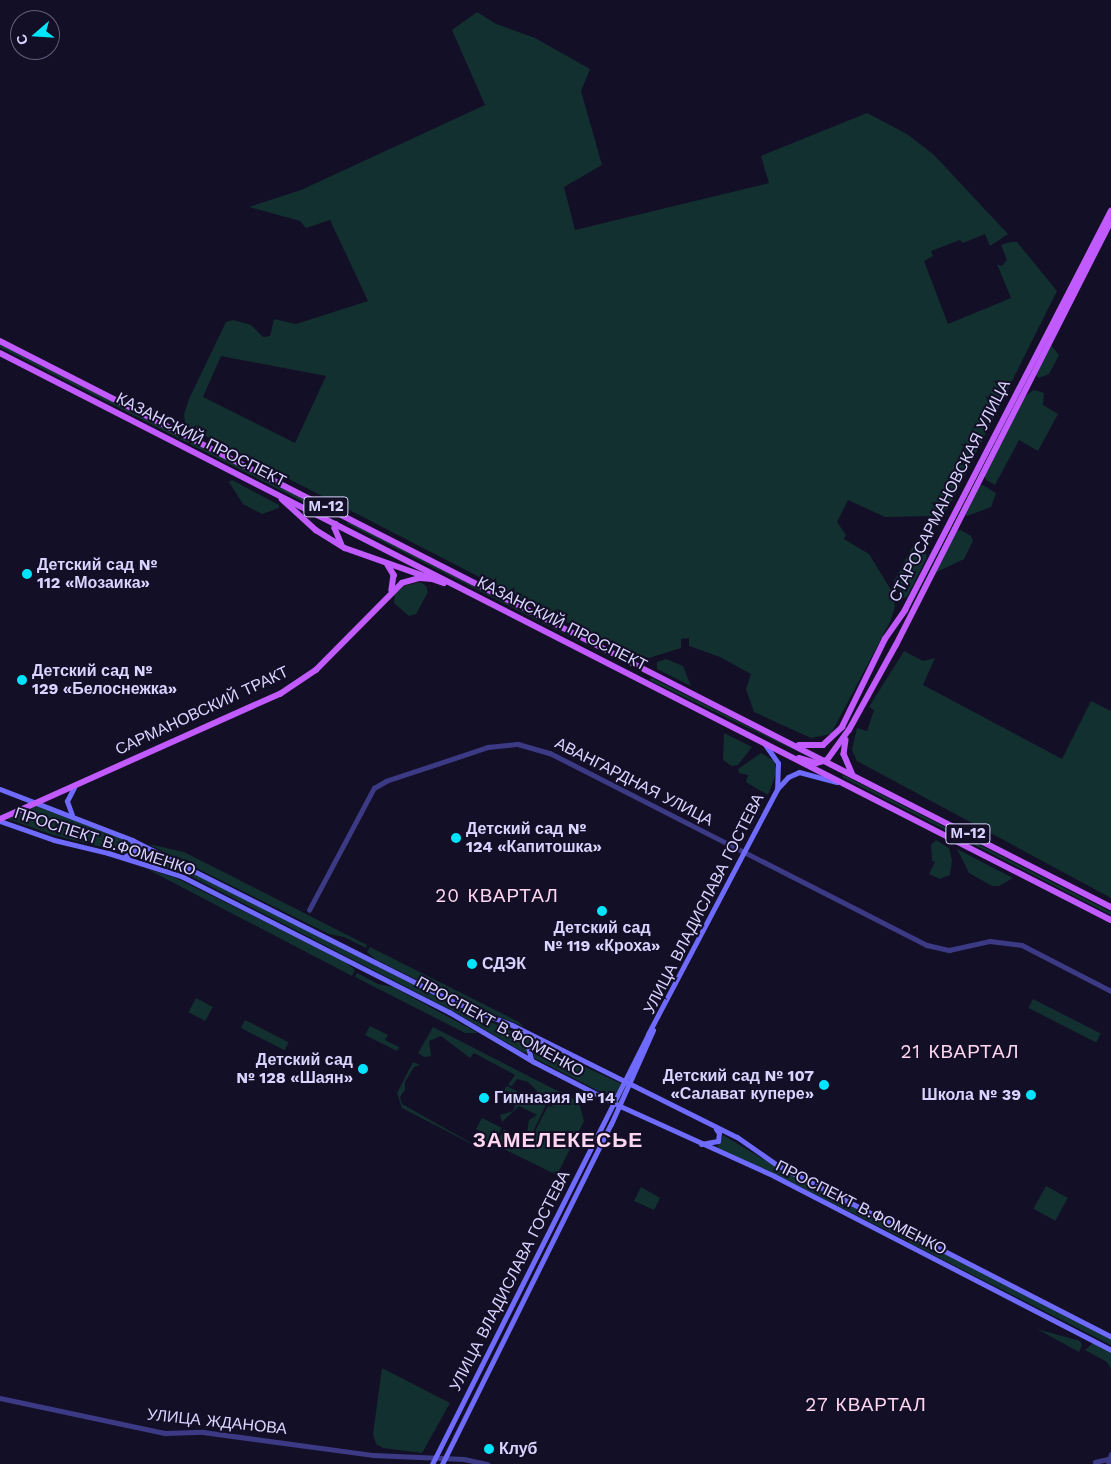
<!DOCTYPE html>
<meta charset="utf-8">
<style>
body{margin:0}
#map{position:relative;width:1111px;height:1464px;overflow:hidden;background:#130f26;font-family:"Work Sans",sans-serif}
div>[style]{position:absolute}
.green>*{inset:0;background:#12302f;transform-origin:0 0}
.tertiary>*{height:4.5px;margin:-2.25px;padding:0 2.25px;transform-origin:2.25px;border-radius:2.25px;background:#3d3a85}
.secondary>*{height:5px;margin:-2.5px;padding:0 2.5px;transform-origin:2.5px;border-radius:2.5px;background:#6f6bff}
.primary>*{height:5.5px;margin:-2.75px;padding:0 2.75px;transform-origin:2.75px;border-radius:2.75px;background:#c25bff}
.dots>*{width:14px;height:14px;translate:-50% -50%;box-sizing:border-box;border:2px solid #130f26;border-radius:50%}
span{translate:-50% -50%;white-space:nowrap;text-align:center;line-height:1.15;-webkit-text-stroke:4px #130f26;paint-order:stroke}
.shield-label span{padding:1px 4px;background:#130f26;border:1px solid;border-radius:4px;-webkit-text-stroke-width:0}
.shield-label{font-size:15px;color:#d9d4ff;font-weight:700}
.street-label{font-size:16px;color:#d9d4ff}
.poi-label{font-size:16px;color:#d9d4ff;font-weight:700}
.left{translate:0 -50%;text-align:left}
.right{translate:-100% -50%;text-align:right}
.quarter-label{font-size:19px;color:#ffd6f0;letter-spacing:1px}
.district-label{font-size:21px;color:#ffd6f0;font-weight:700;letter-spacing:1px}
.north{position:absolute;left:10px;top:10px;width:50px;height:50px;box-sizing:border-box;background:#130f26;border:1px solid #625e7d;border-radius:50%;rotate:251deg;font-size:14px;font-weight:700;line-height:20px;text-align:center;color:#d9d4ff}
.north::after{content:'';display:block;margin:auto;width:18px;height:22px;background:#00e5ff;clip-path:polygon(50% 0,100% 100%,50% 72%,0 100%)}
</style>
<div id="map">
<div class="green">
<i style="clip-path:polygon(evenodd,477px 12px,496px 24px,535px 38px,590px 69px,581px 91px,602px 165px,564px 187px,575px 230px,769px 183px,761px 156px,867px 113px,907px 134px,934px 155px,1008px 234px,990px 246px,985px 234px,963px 243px,960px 240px,931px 251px,933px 256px,924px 261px,948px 324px,1011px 298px,997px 264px,1002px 266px,1007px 260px,1001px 245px,1011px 242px,1017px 242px,1057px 291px,948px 509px,934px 516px,885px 517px,848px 500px,837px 522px,846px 535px,844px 539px,869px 554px,891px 590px,895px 606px,891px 620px,831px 734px,811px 738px,754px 712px,746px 689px,751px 674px,720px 657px,689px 646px,689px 638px,681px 639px,681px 648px,649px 658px,636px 654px,567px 622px,190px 428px,185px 423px,184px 414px,189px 399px,226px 322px,233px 320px,251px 325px,263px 337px,270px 336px,274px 319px,296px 324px,368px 301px,330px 220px,306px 228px,300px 221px,249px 207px,301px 190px,485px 105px,452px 30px,477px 12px,221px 356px,326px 376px,295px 443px,203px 397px,221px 356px)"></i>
<i style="left:0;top:344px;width:376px;height:3px;rotate:27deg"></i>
<i style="clip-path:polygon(1050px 344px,1059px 355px,1049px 374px,1039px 378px,1036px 375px)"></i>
<i style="clip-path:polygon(1034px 390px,1044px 393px,1043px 405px,1058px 414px,1038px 451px,1019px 440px,995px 485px,986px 480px,984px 473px,1024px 397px)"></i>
<i style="clip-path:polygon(232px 480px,279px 505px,279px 508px,262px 514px,243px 504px,229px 482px)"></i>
<i style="clip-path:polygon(983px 485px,996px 493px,991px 507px,967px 516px,965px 514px,978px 486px)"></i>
<i style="clip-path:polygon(346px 523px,352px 523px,631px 668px)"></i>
<i style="clip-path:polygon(961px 530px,971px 536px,973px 541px,964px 559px,935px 573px,956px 531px)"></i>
<i style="clip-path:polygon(913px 546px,925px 551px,927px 557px,907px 597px,904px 598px,894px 581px)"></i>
<i style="clip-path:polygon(420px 582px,426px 586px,428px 592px,416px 614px,409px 616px,394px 603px,395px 594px,404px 586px)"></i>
<i style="clip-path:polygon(904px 651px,923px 661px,935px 658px,923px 685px,1062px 759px,1091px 701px,1111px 711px,1111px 898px,857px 761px,852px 750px,857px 728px,867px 731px,874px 710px,869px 707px)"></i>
<i style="clip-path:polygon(666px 659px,683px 666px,691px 686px,657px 669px,657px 662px)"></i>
<i style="clip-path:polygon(652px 678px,813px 759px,649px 680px)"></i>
<i style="clip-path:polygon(724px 733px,752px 747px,738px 765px,732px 766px,723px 760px)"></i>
<i style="clip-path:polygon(761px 753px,774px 761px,777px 771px,768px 795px,746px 782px,748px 775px,739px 773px,738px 769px)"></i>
<i style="clip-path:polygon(843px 775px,1111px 912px,1111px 915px,842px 777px)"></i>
<i style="clip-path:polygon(39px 805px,132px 843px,134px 847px,129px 854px,53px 835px,8px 819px)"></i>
<i style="clip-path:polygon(936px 840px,949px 848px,952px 861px,950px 875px,940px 879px,929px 874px,935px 862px,932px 861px,931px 845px)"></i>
<i style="clip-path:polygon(148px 844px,184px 852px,367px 945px,366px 948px,344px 937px,329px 934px)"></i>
<i style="clip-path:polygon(140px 846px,464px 1010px,533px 1041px,526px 1053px,521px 1051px,453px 1011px,194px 878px,137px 856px)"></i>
<i style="clip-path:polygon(957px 849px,1013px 878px,999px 886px,992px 886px,969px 873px)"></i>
<i style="clip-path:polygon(147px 869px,176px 878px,344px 961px,355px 970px,352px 976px)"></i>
<i style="clip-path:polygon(370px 947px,519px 1022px,524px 1027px,450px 996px,375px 959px,367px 952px)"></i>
<i style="clip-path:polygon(357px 973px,378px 984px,393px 987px,478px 1033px,465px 1033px,355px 977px)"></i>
<i style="left:196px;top:998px;width:19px;height:16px;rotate:28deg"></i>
<i style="left:1033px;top:999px;width:76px;height:10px;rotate:27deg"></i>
<i style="left:245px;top:1020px;width:49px;height:9px;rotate:27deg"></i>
<i style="clip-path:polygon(370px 1026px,388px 1035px,385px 1040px,399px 1047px,397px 1051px,365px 1035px)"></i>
<i style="clip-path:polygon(433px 1027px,579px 1102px,584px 1121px,557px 1175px,496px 1145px,504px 1129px,515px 1138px,537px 1146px,530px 1141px,533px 1135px,548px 1106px,556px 1108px,536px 1098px,537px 1091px,528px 1082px,517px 1079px,512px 1086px,508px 1085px,515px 1075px,474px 1053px,470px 1058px,441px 1036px,429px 1041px,431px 1056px,424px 1057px,418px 1053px)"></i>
<i style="clip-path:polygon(540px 1046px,622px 1084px,614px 1099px,534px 1058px,533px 1049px)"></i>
<i style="clip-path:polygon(413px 1062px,420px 1065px,414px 1067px,405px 1082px,405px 1090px,400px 1097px,402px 1104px,487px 1152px,402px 1108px,397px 1093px)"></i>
<i style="clip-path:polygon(507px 1086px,520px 1093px,517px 1100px,521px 1102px,524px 1095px,546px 1105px,529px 1140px,523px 1137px,527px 1133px,529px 1120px,537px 1115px,519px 1106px,502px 1122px,500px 1115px,513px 1111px,517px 1100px,512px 1092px,503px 1091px)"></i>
<i style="clip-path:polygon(482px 1118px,502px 1128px,490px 1146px,476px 1138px,478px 1135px,486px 1135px,476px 1129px)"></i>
<i style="clip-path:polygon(723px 1135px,775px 1166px,908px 1235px,906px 1240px,772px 1173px,730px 1156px,717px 1147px)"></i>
<i style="left:1046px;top:1186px;width:25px;height:26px;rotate:29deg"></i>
<i style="clip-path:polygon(641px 1187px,660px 1198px,654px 1210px,634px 1201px)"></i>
<i style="clip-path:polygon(911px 1236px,1111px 1339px,1111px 1345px,908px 1242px)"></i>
<i style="clip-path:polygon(1037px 1329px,1080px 1341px,1082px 1345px,1079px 1352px)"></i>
<i style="clip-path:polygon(1093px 1343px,1111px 1352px,1111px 1369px,1107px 1362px,1085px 1350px)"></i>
<i style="clip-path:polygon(382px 1368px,450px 1403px,422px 1453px,383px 1448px,376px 1444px,373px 1434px)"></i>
</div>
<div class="tertiary">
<i style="left:309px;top:910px;width:138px;rotate:-62deg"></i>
<i style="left:374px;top:788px;width:14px;rotate:-30deg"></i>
<i style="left:386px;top:781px;width:108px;rotate:-18.4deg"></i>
<i style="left:488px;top:747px;width:30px;rotate:-6deg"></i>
<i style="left:518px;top:744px;width:33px;rotate:16deg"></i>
<i style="left:550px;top:753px;width:423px;rotate:27deg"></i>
<i style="left:927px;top:945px;width:23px;rotate:13deg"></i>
<i style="left:949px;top:950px;width:42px;rotate:-12.4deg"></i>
<i style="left:990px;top:941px;width:32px;rotate:7deg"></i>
<i style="left:1022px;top:945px;width:100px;rotate:27.3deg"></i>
<i style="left:0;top:1398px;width:169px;rotate:12deg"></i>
<i style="left:165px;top:1433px;width:38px;rotate:-2deg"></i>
<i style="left:203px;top:1432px;width:172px;rotate:7.7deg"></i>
<i style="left:373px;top:1455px;width:91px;rotate:2.5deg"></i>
<i style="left:464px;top:1459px;width:24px;rotate:12deg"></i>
<i style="left:1095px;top:1462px;width:13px;rotate:-13deg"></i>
<i style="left:1108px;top:1464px;width:10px;rotate:-73deg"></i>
</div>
<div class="secondary">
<i style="left:764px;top:743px;width:24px;rotate:55deg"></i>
<i style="left:778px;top:763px;width:26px;rotate:92deg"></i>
<i style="left:0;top:789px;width:142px;rotate:21.1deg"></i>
<i style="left:132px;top:840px;width:360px;rotate:26.7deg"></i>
<i style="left:454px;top:1002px;width:62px;rotate:21.6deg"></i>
<i style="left:512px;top:1025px;width:251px;rotate:26.5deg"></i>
<i style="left:737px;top:1137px;width:49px;rotate:35deg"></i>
<i style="left:777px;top:1165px;width:376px;rotate:27.2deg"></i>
<i style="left:72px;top:815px;width:15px;rotate:-110deg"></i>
<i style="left:67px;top:801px;width:16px;rotate:-63deg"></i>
<i style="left:0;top:821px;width:57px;rotate:19.4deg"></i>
<i style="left:54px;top:840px;width:56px;rotate:13.5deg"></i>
<i style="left:108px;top:853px;width:77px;rotate:17.5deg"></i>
<i style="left:181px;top:876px;width:301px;rotate:26.9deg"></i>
<i style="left:449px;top:1012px;width:99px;rotate:30.5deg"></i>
<i style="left:534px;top:1062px;width:97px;rotate:27.1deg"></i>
<i style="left:620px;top:1106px;width:169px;rotate:24.4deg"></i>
<i style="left:774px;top:1176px;width:379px;rotate:27.3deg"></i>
<i style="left:124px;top:857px;width:13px;rotate:-29deg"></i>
<i style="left:135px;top:851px;width:11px;rotate:-105deg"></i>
<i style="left:531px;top:1059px;width:12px;rotate:-104deg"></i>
<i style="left:528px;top:1047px;width:8px;rotate:-40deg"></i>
<i style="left:534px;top:1042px;width:7px;rotate:-8deg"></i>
<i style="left:701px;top:1144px;width:17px;rotate:-10deg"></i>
<i style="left:718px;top:1141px;width:8px;rotate:-83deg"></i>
<i style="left:719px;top:1133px;width:5px;rotate:-127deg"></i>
<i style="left:432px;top:1464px;width:481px;rotate:-63.3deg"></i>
<i style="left:648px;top:1034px;width:277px;rotate:-62.2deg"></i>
<i style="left:777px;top:789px;width:16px;rotate:-47deg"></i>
<i style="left:788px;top:777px;width:12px;rotate:-24deg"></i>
<i style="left:799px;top:772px;width:39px;rotate:15deg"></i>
<i style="left:442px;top:1464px;width:380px;rotate:-63.6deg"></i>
<i style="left:611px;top:1124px;width:103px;rotate:-65.9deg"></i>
</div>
<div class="primary">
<i style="left:0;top:341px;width:1247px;rotate:27deg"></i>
<i style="left:0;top:353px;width:1247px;rotate:27.04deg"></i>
<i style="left:282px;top:499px;width:46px;rotate:42.4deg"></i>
<i style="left:316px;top:530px;width:34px;rotate:32deg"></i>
<i style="left:345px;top:548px;width:105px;rotate:19.5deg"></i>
<i style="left:336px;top:524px;width:4px;rotate:104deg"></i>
<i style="left:335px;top:528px;width:18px;rotate:68deg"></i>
<i style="left:388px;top:565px;width:12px;rotate:59deg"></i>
<i style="left:394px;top:575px;width:15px;rotate:98deg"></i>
<i style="left:846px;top:740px;width:14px;rotate:98deg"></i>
<i style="left:844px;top:754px;width:23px;rotate:67deg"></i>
<i style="left:799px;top:745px;width:24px"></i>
<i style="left:823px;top:745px;width:26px;rotate:-43deg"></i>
<i style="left:842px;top:727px;width:98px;rotate:-64deg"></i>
<i style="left:885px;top:639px;width:35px;rotate:-55deg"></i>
<i style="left:905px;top:610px;width:449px;rotate:-62.7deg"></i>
<i style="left:799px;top:758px;width:18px;rotate:16deg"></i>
<i style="left:816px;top:763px;width:11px;rotate:-15deg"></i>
<i style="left:827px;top:760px;width:37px;rotate:-54deg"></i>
<i style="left:849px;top:730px;width:97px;rotate:-61.1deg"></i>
<i style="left:896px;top:645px;width:475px;rotate:-63.1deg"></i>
<i style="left:0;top:819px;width:307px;rotate:-24.1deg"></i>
<i style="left:280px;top:694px;width:43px;rotate:-33.7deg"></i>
<i style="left:316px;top:670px;width:122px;rotate:-45.3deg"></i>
<i style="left:402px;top:583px;width:19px;rotate:-16deg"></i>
<i style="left:420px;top:578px;width:13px;rotate:4deg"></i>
</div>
<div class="dots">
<i style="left:27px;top:574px;background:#00e5ff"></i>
<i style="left:22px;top:680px;background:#00e5ff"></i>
<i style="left:456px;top:838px;background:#00e5ff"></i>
<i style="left:602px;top:911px;background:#00e5ff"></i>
<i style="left:472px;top:964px;background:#00e5ff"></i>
<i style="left:363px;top:1069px;background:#00e5ff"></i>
<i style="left:824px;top:1085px;background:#00e5ff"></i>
<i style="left:1031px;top:1095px;background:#00e5ff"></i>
<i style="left:484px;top:1098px;background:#00e5ff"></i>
<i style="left:489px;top:1449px;background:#00e5ff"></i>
</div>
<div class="shield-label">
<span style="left:326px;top:507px">М-12</span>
<span style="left:968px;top:834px">М-12</span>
</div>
<div class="street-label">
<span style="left:201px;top:440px;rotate:27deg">КАЗАНСКИЙ ПРОСПЕКТ</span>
<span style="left:950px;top:491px;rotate:-63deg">СТАРОСАРМАНОВСКАЯ УЛИЦА</span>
<span style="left:562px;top:624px;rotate:27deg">КАЗАНСКИЙ ПРОСПЕКТ</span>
<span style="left:202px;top:711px;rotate:-25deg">САРМАНОВСКИЙ ТРАКТ</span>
<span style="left:634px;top:782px;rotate:27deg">АВАНГАРДНАЯ УЛИЦА</span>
<span style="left:105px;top:842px;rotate:18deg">ПРОСПЕКТ В.ФОМЕНКО</span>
<span style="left:704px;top:904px;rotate:-63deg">УЛИЦА ВЛАДИСЛАВА ГОСТЕВА</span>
<span style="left:500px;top:1027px;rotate:29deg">ПРОСПЕКТ В.ФОМЕНКО</span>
<span style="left:861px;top:1208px;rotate:27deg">ПРОСПЕКТ В.ФОМЕНКО</span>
<span style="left:510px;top:1281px;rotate:-63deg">УЛИЦА ВЛАДИСЛАВА ГОСТЕВА</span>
<span style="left:217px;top:1422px;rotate:6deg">УЛИЦА ЖДАНОВА</span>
</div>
<div class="poi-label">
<span class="left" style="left:37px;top:574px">Детский сад №<br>112 «Мозаика»</span>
<span class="left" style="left:32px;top:680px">Детский сад №<br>129 «Белоснежка»</span>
<span class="left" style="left:466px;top:838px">Детский сад №<br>124 «Капитошка»</span>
<span style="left:602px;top:937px">Детский сад<br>№ 119 «Кроха»</span>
<span class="left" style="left:482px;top:964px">СДЭК</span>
<span class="right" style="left:353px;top:1069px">Детский сад<br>№ 128 «Шаян»</span>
<span class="right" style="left:814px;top:1085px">Детский сад № 107<br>«Салават купере»</span>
<span class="right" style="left:1021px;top:1095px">Школа № 39</span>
<span class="left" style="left:494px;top:1098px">Гимназия № 14</span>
<span class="left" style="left:499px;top:1449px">Клуб</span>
</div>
<div class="quarter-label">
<span style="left:497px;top:896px">20 КВАРТАЛ</span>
<span style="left:960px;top:1052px">21 КВАРТАЛ</span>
<span style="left:866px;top:1405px">27 КВАРТАЛ</span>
</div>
<div class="district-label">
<span style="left:558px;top:1140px">ЗАМЕЛЕКЕСЬЕ</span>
</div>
<div class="north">С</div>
</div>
